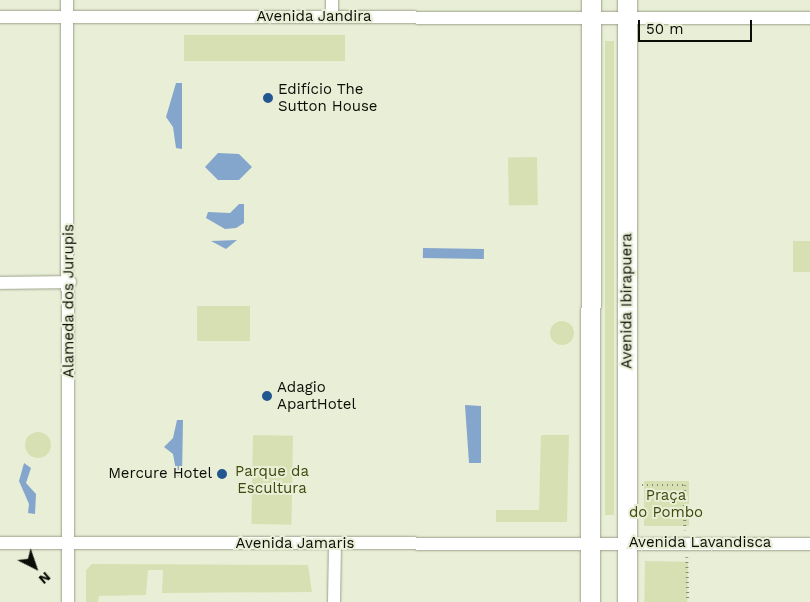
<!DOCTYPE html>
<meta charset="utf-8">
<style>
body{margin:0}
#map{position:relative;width:810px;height:602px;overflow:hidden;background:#e9eed7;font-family:"Work Sans",sans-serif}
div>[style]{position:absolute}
.green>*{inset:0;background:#d7e0b3;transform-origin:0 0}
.round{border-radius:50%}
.water>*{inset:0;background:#84a5cc;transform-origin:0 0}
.path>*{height:2.5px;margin-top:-1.25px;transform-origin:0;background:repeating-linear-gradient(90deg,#858979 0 1px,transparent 0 5px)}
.roads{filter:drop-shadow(0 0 1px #9ba08a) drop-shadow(0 0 1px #9ba08a)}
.street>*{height:12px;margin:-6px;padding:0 6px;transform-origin:6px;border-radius:6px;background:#fff}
.primary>*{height:19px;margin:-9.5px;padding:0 9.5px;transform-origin:9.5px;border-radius:9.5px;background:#fff}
.dots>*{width:14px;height:14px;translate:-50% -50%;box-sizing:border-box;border:2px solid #e9eed7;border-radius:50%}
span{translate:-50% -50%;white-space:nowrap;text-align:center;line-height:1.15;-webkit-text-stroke:4px #e9eed7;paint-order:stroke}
.street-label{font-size:15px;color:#0b0d06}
.poi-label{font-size:15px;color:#0b0d06}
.left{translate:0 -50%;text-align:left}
.right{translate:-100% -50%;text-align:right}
.park-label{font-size:15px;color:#40480e}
.north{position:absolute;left:10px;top:542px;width:50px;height:50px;-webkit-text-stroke:4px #e9eed7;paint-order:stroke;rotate:139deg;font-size:14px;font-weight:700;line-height:20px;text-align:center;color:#0b0d06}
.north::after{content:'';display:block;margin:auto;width:18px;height:22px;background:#0b0d06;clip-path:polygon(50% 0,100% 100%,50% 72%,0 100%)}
.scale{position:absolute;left:638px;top:20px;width:114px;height:22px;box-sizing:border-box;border:2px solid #0b0d06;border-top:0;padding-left:6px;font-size:15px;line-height:18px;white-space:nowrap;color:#0b0d06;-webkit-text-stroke:4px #e9eed7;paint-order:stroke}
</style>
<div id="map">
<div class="green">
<i style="left:184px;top:35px;width:161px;height:26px"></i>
<i style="left:605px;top:41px;width:9px;height:474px"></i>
<i style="left:537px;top:157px;width:48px;height:29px;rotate:89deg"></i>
<i style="left:793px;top:241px;width:17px;height:31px"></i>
<i style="left:250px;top:306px;width:35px;height:53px;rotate:90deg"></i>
<i class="round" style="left:550px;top:321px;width:24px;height:24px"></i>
<i class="round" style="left:25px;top:432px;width:26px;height:26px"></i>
<i style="left:253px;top:435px;width:40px;height:89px;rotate:1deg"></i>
<i style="clip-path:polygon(541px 435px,569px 435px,567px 522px,496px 522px,496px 510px,539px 510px)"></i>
<i style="left:689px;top:481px;width:45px;height:45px;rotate:90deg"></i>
<i style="left:645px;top:561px;width:43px;height:41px;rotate:1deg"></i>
<i style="clip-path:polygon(92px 564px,308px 565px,312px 592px,162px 593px,163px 570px,148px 570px,146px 595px,99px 596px,98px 602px,86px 602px,86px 570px)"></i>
</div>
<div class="water">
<i style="clip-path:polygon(176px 83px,182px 83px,182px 149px,176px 148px,173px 127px,166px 117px)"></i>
<i style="clip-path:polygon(218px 153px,239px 154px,252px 167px,239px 180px,218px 180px,205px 167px)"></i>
<i style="clip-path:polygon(239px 204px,244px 204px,244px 223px,236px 228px,225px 229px,206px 218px,208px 212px,230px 213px)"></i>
<i style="clip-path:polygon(237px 240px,226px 249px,211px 241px)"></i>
<i style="left:423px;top:248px;width:61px;height:10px;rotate:1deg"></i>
<i style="clip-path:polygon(465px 405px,481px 406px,481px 463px,469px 463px)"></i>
<i style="clip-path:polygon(177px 420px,183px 420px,182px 477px,177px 476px,173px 454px,164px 447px,173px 438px)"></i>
<i style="clip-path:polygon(24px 463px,31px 468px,26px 483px,36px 494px,35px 514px,28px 513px,29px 504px,19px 481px)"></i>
</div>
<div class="path">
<i style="left:642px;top:485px;width:43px"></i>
<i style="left:685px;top:485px;width:45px;rotate:90deg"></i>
<i style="left:687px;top:557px;width:45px;rotate:88.7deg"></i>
</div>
<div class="roads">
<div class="street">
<i style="left:67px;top:0;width:602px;rotate:89.9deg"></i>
<i style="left:332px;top:0;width:16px;rotate:90deg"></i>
<i style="left:0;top:17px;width:810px;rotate:0.07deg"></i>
<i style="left:0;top:283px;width:70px;rotate:-0.8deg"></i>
<i style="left:0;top:543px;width:810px;rotate:0.07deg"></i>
<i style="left:334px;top:602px;width:58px;rotate:-89deg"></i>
</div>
<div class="primary">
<i style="left:590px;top:602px;width:602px;rotate:-89.9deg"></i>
<i style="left:627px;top:602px;width:602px;rotate:-90deg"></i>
</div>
</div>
<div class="dots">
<i style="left:268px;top:98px;background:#235790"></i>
<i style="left:267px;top:396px;background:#235790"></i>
<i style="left:222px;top:474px;background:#235790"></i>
</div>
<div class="street-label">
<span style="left:314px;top:17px">Avenida Jandira</span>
<span style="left:69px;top:301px;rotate:-90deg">Alameda dos Jurupis</span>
<span style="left:627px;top:301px;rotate:-90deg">Avenida Ibirapuera</span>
<span style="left:700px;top:543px">Avenida Lavandisca</span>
<span style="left:295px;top:544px">Avenida Jamaris</span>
</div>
<div class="poi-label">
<span class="left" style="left:278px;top:98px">Edifício The<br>Sutton House</span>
<span class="left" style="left:277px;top:396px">Adagio<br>ApartHotel</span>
<span class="right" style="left:212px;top:474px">Mercure Hotel</span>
</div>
<div class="park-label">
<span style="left:272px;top:480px">Parque da<br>Escultura</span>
<span style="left:666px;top:504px">Praça<br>do Pombo</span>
</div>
<div class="north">N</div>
<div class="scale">50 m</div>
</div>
